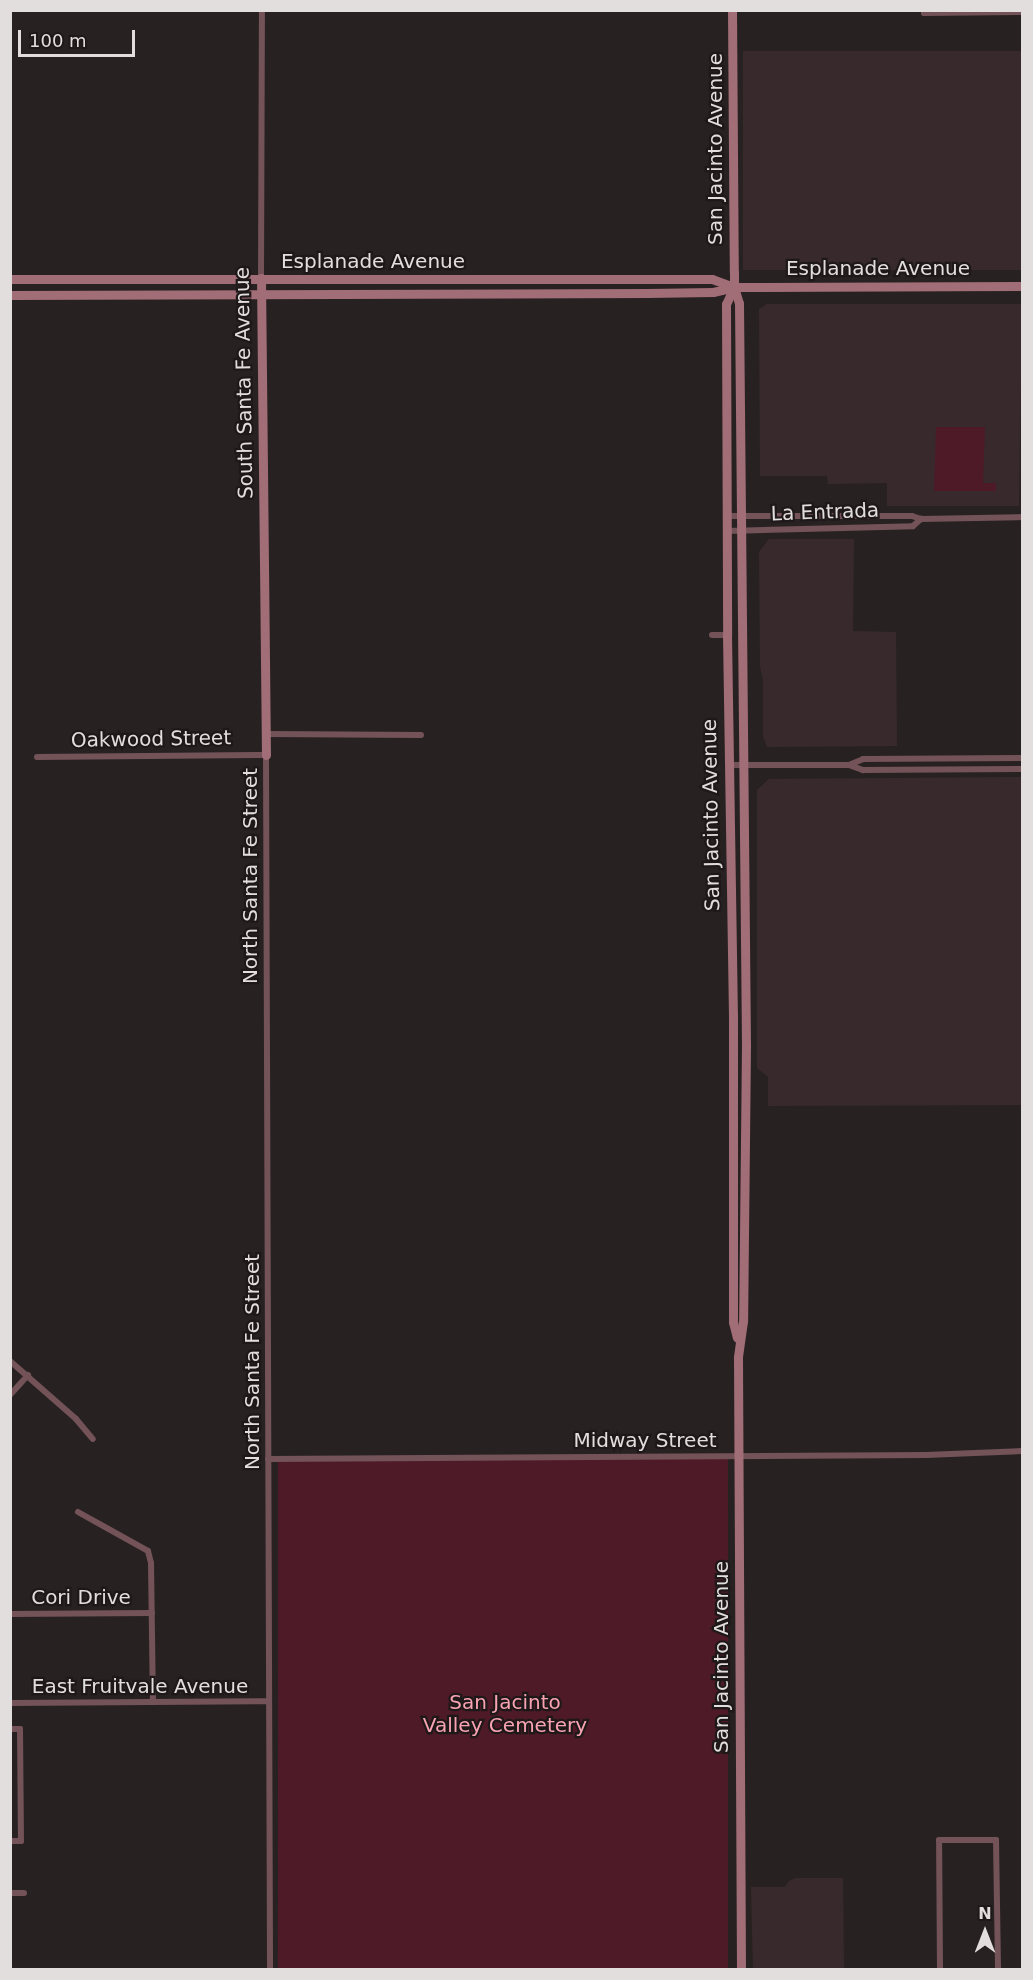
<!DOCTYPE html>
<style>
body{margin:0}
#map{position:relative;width:1033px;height:1980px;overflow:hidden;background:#282122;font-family:"DejaVu Sans",sans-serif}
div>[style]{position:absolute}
.built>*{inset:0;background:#382a2c;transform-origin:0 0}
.green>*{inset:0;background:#4f1a27;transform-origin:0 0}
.street>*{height:6px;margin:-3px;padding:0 3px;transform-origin:3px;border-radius:3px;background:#735358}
.secondary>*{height:9px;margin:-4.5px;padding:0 4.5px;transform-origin:4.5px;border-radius:4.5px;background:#a16d76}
span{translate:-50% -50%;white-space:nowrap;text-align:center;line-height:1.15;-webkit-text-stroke:4.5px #1e1819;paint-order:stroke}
.street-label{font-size:20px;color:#e3dede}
.park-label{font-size:20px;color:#f8a2b2}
.frame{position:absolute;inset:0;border:12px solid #e3dede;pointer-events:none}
.north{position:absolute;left:955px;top:1902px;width:60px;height:60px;-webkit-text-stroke:4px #1e1819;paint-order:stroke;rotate:0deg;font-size:16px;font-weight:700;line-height:24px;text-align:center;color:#e3dede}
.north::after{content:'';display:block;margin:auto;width:21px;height:27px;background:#e3dede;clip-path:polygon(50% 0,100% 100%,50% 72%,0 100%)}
.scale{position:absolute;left:18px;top:30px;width:117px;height:27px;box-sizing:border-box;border:3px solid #e3dede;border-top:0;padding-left:8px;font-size:18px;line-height:21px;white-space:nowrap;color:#e3dede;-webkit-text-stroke:4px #1e1819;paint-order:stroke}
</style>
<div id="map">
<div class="built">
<i style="left:1021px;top:51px;width:219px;height:278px;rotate:90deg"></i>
<i style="clip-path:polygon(767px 304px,1022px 304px,1019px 506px,887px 506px,887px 483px,828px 484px,827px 476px,760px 476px,759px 309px)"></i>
<i style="clip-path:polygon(769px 539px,854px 539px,853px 631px,896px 632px,897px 746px,767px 747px,763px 736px,763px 679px,760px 667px,759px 552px)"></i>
<i style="clip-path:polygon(1022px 777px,1022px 1105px,768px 1106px,768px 1077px,757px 1068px,757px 790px,769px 779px)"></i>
<i style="clip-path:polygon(796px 1878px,843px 1878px,844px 1969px,753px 1969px,751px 1887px,785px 1887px,789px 1881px)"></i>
</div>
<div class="green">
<i style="clip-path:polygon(936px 427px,985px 427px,983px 483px,996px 483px,996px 491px,934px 491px)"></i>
<i style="left:278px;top:1458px;width:450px;height:511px"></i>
</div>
<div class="street">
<i style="left:924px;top:10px;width:3px;rotate:90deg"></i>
<i style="left:924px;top:13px;width:98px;rotate:-0.6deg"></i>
<i style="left:261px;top:278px;width:268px;rotate:-89.8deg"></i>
<i style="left:727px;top:516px;width:185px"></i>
<i style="left:912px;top:516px;width:9px;rotate:18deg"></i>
<i style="left:921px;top:519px;width:101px;rotate:-1.1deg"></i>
<i style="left:727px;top:531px;width:186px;rotate:-1.5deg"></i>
<i style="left:913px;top:526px;width:11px;rotate:-41deg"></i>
<i style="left:712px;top:635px;width:15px"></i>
<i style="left:266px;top:734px;width:155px;rotate:0.4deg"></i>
<i style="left:37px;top:757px;width:229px;rotate:-0.5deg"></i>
<i style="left:266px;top:755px;width:1215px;rotate:89.81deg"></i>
<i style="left:729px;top:765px;width:120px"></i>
<i style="left:849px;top:765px;width:15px;rotate:20deg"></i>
<i style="left:863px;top:770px;width:159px;rotate:-0.4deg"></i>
<i style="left:849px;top:765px;width:15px;rotate:-23deg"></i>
<i style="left:863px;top:759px;width:159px;rotate:-0.4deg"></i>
<i style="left:10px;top:1361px;width:88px;rotate:41.3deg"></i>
<i style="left:76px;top:1419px;width:26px;rotate:50deg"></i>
<i style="left:10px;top:1395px;width:27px;rotate:-48deg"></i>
<i style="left:268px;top:1459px;width:658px;rotate:-0.35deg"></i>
<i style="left:926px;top:1455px;width:96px;rotate:-2.4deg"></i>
<i style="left:78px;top:1512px;width:80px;rotate:29.1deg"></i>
<i style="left:148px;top:1551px;width:12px;rotate:76deg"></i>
<i style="left:151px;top:1563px;width:139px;rotate:89.2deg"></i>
<i style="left:10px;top:1614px;width:142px;rotate:-0.4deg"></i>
<i style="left:10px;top:1703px;width:259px;rotate:-0.4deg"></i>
<i style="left:10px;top:1729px;width:10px"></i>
<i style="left:20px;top:1729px;width:112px;rotate:89.5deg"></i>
<i style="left:21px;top:1841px;width:11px;rotate:180deg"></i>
<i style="left:10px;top:1893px;width:14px"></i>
<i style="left:940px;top:1970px;width:130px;rotate:-90.4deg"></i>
<i style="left:939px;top:1840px;width:57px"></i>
<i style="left:996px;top:1840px;width:130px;rotate:89.1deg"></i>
</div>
<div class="secondary">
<i style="left:732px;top:10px;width:262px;rotate:89.6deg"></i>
<i style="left:734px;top:272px;width:15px;rotate:90deg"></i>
<i style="left:734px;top:287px;width:17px;rotate:73deg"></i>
<i style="left:739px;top:303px;width:742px;rotate:89.46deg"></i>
<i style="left:746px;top:1045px;width:276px;rotate:90.6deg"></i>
<i style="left:743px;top:1321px;width:37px;rotate:98deg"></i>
<i style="left:738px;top:1358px;width:612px;rotate:89.72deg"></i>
<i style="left:261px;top:278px;width:477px;rotate:89.4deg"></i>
<i style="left:10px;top:279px;width:702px"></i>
<i style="left:712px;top:279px;width:23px;rotate:20deg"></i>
<i style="left:734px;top:287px;width:19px;rotate:115deg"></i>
<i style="left:726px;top:304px;width:331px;rotate:89.8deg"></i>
<i style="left:727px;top:635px;width:381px;rotate:89.1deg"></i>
<i style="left:733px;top:1016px;width:306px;rotate:90deg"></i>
<i style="left:733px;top:1322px;width:16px;rotate:76deg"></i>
<i style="left:10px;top:295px;width:638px;rotate:-0.18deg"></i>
<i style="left:648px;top:293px;width:65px;rotate:-0.9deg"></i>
<i style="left:713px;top:292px;width:22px;rotate:-13deg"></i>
<i style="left:734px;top:287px;width:288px;rotate:-0.2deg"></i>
</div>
<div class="street-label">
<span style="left:715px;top:149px;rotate:-90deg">San Jacinto Avenue</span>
<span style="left:373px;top:261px">Esplanade Avenue</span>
<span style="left:878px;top:268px">Esplanade Avenue</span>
<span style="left:244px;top:383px;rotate:-91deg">South Santa Fe Avenue</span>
<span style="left:825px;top:512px;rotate:-2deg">La Entrada</span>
<span style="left:151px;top:739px;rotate:-1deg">Oakwood Street</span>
<span style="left:711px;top:815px;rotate:-91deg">San Jacinto Avenue</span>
<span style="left:250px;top:876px;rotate:-90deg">North Santa Fe Street</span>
<span style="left:252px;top:1362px;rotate:-90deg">North Santa Fe Street</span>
<span style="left:645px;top:1440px">Midway Street</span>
<span style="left:81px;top:1597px">Cori Drive</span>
<span style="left:721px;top:1657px;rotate:-90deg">San Jacinto Avenue</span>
<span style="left:140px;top:1686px">East Fruitvale Avenue</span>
</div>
<div class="park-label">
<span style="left:505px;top:1714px">San Jacinto<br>Valley Cemetery</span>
</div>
<div class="frame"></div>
<div class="north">N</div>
<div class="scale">100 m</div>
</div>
